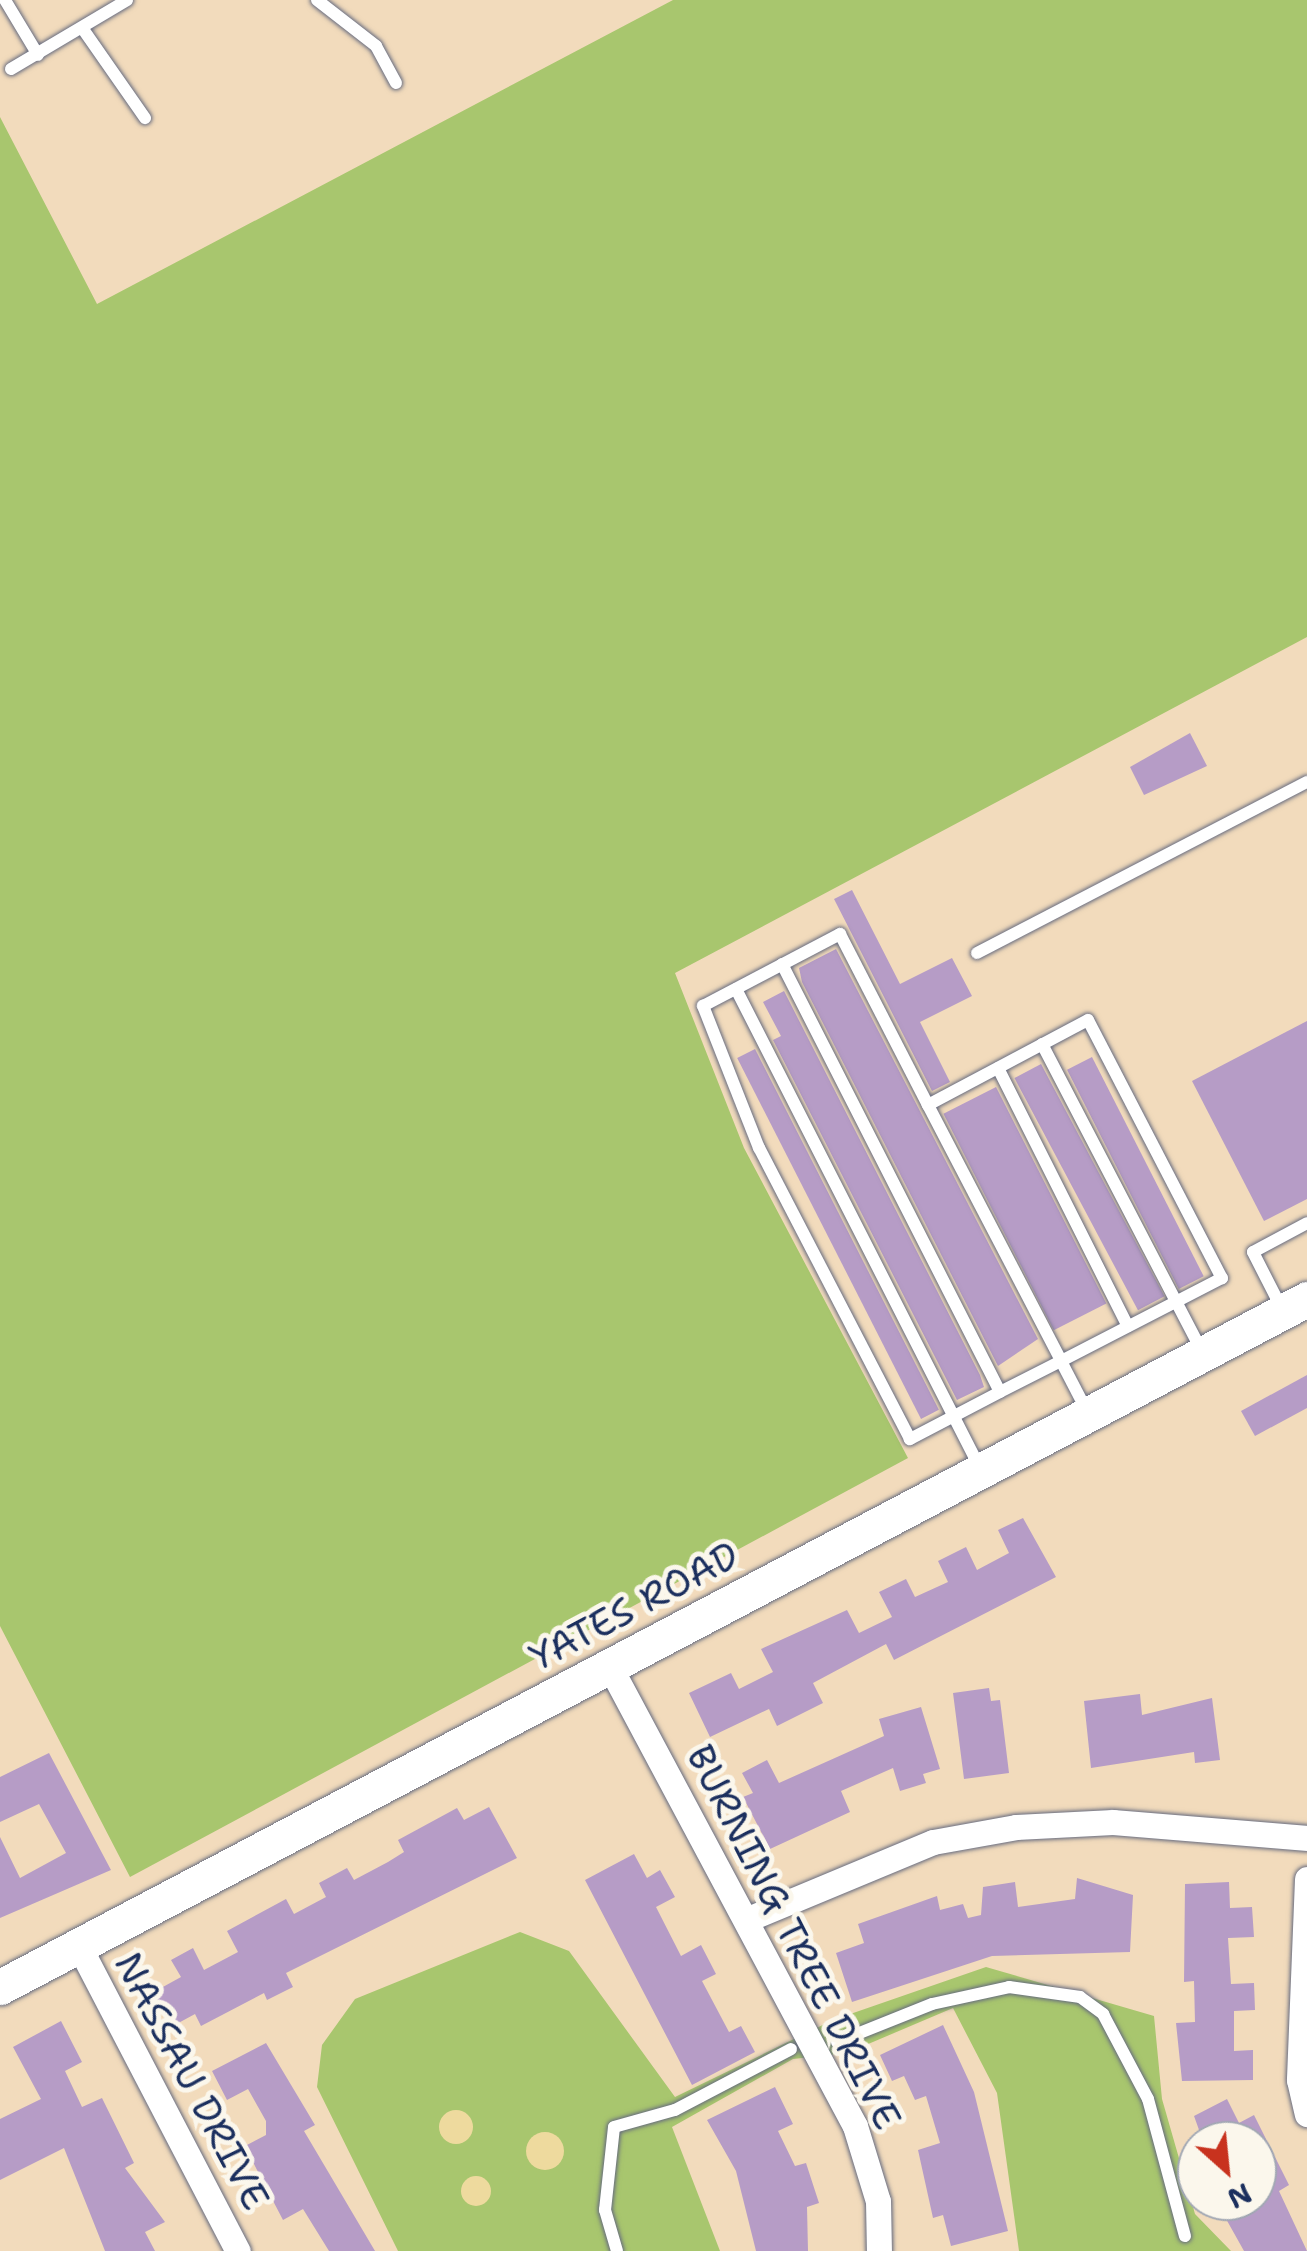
<!DOCTYPE html>
<style>
body{margin:0}
#map{position:relative;width:1307px;height:2251px;overflow:hidden;background:#f2dbbc;font-family:"Shantell Sans",sans-serif}
div>[style]{position:absolute}
.green>*{inset:0;background:#a8c66e}
.sand>*{inset:0;background:#eeda9e}
.round{border-radius:50%}
.building>*{inset:0;background:#b69cc6;transform-origin:0 0}
.roads{filter:drop-shadow(0 0 2px #666b7f) drop-shadow(0 0 2px #666b7f)}
.lane>*{height:12px;margin:-6px;padding:0 6px;transform-origin:6px;border-radius:6px;background:#fff}
.street>*{height:25px;margin:-12.5px;padding:0 12.5px;transform-origin:12.5px;border-radius:12.5px;background:#fff}
.secondary>*{height:35px;margin:-17.5px;padding:0 17.5px;transform-origin:17.5px;border-radius:17.5px;background:#fff}
span{translate:-50% -50%;white-space:nowrap;text-align:center;line-height:1.15;-webkit-text-stroke:10px #fbf7ec;paint-order:stroke}
.street-label{font-size:38px;color:#1b2f5e}
.north{position:absolute;left:1177px;top:2121px;width:100px;height:100px;box-sizing:border-box;background:#fbf7ec;border:2px solid #a1a7b3;border-radius:50%;rotate:153deg;font-size:28px;font-weight:700;line-height:40px;text-align:center;color:#1b2f5e}
.north::after{content:'';display:block;margin:auto;width:35px;height:45px;background:#c8321e;clip-path:polygon(50% 0,100% 100%,50% 72%,0 100%)}
</style>
<div id="map">
<div class="green">
<i style="clip-path:polygon(673px 0,1307px 0,1307px 637px,675px 973px,744px 1148px,908px 1458px,130px 1877px,0 1626px,0 117px,97px 304px)"></i>
<i style="clip-path:polygon(520px 1932px,569px 1951px,675px 2097px,833px 2020px,986px 1967px,1154px 2016px,1162px 2099px,1195px 2214px,1231px 2251px,1019px 2251px,997px 2093px,953px 2008px,847px 2053px,793px 2059px,672px 2127px,720px 2251px,398px 2251px,317px 2087px,322px 2045px,355px 1999px)"></i>
</div>
<div class="sand">
<i class="round" style="left:439px;top:2110px;width:34px;height:34px"></i>
<i class="round" style="left:526px;top:2132px;width:38px;height:38px"></i>
<i class="round" style="left:461px;top:2176px;width:30px;height:30px"></i>
</div>
<div class="building">
<i style="clip-path:polygon(1190px 733px,1207px 766px,1144px 795px,1130px 767px)"></i>
<i style="clip-path:polygon(852px 890px,900px 984px,952px 958px,972px 996px,920px 1022px,950px 1082px,932px 1091px,834px 899px)"></i>
<i style="clip-path:polygon(836px 949px,1038px 1339px,998px 1366px,802px 982px,799px 968px)"></i>
<i style="clip-path:polygon(784px 991px,980px 1375px,984px 1387px,957px 1400px,773px 1040px,781px 1036px,763px 1002px)"></i>
<i style="clip-path:polygon(1307px 1021px,1307px 1199px,1264px 1221px,1192px 1081px)"></i>
<i style="left:755px;top:1049px;width:405px;height:20px;rotate:63deg"></i>
<i style="left:1092px;top:1057px;width:246px;height:28px;rotate:63deg"></i>
<i style="left:1041px;top:1064px;width:263px;height:30px;rotate:62deg"></i>
<i style="left:996px;top:1087px;width:243px;height:59px;rotate:63deg"></i>
<i style="clip-path:polygon(1307px 1375px,1307px 1408px,1255px 1436px,1241px 1411px)"></i>
<i style="clip-path:polygon(1023px 1518px,1056px 1577px,894px 1660px,886px 1644px,813px 1683px,823px 1703px,777px 1726px,769px 1709px,710px 1737px,689px 1693px,731px 1673px,739px 1689px,773px 1672px,761px 1649px,847px 1610px,859px 1633px,892px 1617px,879px 1592px,906px 1579px,915px 1597px,948px 1582px,938px 1561px,966px 1547px,977px 1570px,1009px 1553px,998px 1530px)"></i>
<i style="clip-path:polygon(989px 1688px,991px 1701px,1000px 1700px,1009px 1773px,964px 1779px,953px 1693px)"></i>
<i style="clip-path:polygon(1140px 1694px,1142px 1715px,1212px 1698px,1220px 1760px,1195px 1763px,1194px 1752px,1091px 1768px,1084px 1701px)"></i>
<i style="clip-path:polygon(921px 1707px,940px 1769px,923px 1774px,926px 1783px,900px 1791px,893px 1768px,841px 1791px,850px 1812px,770px 1849px,743px 1797px,753px 1793px,742px 1773px,767px 1760px,779px 1783px,884px 1736px,879px 1719px)"></i>
<i style="clip-path:polygon(49px 1753px,111px 1870px,0 1918px,0 1837px,20px 1878px,66px 1853px,39px 1804px,0 1822px,0 1777px)"></i>
<i style="clip-path:polygon(489px 1807px,517px 1858px,286px 1973px,293px 1987px,267px 2000px,264px 1993px,201px 2026px,195px 2014px,171px 2027px,152px 1993px,181px 1977px,171px 1960px,193px 1948px,204px 1970px,238px 1952px,227px 1931px,286px 1899px,294px 1914px,326px 1897px,319px 1883px,347px 1868px,354px 1880px,388px 1862px,404px 1852px,398px 1840px,457px 1808px,464px 1820px)"></i>
<i style="clip-path:polygon(634px 1854px,647px 1878px,660px 1870px,675px 1897px,656px 1907px,681px 1956px,701px 1945px,716px 1974px,702px 1981px,729px 2032px,741px 2026px,755px 2052px,692px 2085px,585px 1880px)"></i>
<i style="clip-path:polygon(1077px 1878px,1133px 1895px,1130px 1952px,992px 1956px,852px 2002px,836px 1953px,864px 1943px,858px 1924px,937px 1896px,940px 1910px,963px 1904px,968px 1918px,981px 1915px,983px 1887px,1015px 1882px,1018px 1907px,1075px 1899px)"></i>
<i style="clip-path:polygon(1229px 1882px,1230px 1908px,1252px 1907px,1254px 1937px,1228px 1938px,1231px 1984px,1254px 1983px,1255px 2010px,1234px 2011px,1234px 2051px,1253px 2050px,1253px 2080px,1182px 2081px,1176px 2023px,1195px 2022px,1194px 1981px,1184px 1982px,1185px 1884px)"></i>
<i style="clip-path:polygon(61px 2021px,82px 2062px,65px 2071px,82px 2107px,102px 2098px,134px 2163px,125px 2168px,165px 2222px,145px 2232px,155px 2251px,105px 2251px,64px 2148px,0 2180px,0 2119px,41px 2099px,13px 2047px)"></i>
<i style="clip-path:polygon(943px 2025px,974px 2092px,1008px 2231px,951px 2246px,943px 2215px,933px 2218px,918px 2150px,940px 2143px,926px 2096px,915px 2100px,904px 2076px,892px 2081px,880px 2055px)"></i>
<i style="clip-path:polygon(266px 2043px,315px 2125px,304px 2131px,375px 2251px,329px 2251px,303px 2209px,283px 2220px,259px 2174px,245px 2146px,266px 2135px,266px 2121px,248px 2089px,227px 2100px,212px 2071px)"></i>
<i style="clip-path:polygon(775px 2087px,793px 2124px,778px 2131px,795px 2166px,806px 2163px,819px 2203px,807px 2207px,808px 2251px,756px 2251px,736px 2171px,707px 2120px)"></i>
<i style="clip-path:polygon(1227px 2099px,1239px 2123px,1254px 2115px,1289px 2185px,1279px 2191px,1307px 2251px,1244px 2251px,1216px 2201px,1257px 2201px,1257px 2141px,1203px 2141px,1194px 2116px)"></i>
</div>
<div class="roads">
<div class="lane">
<i style="left:5px;top:0;width:64px;rotate:59deg"></i>
<i style="left:317px;top:0;width:75px;rotate:37.9deg"></i>
<i style="left:376px;top:46px;width:42px;rotate:61.6deg"></i>
<i style="left:85px;top:32px;width:105px;rotate:55.1deg"></i>
<i style="left:11px;top:69px;width:135px;rotate:-30.7deg"></i>
<i style="left:977px;top:953px;width:372px;rotate:-27.4deg"></i>
<i style="left:782px;top:964px;width:480px;rotate:63deg"></i>
<i style="left:736px;top:989px;width:538px;rotate:63.01deg"></i>
<i style="left:1042px;top:1044px;width:348px;rotate:62.5deg"></i>
<i style="left:998px;top:1068px;width:289px;rotate:63.3deg"></i>
<i style="left:928px;top:1105px;width:181px;rotate:-28deg"></i>
<i style="left:1088px;top:1020px;width:291px;rotate:62.6deg"></i>
<i style="left:1222px;top:1278px;width:181px;rotate:152.7deg"></i>
<i style="left:1061px;top:1361px;width:68px;rotate:153.1deg"></i>
<i style="left:1000px;top:1392px;width:102px;rotate:152.4deg"></i>
<i style="left:910px;top:1439px;width:328px;rotate:-117.4deg"></i>
<i style="left:759px;top:1148px;width:153px;rotate:-111.5deg"></i>
<i style="left:703px;top:1006px;width:155px;rotate:-27.7deg"></i>
<i style="left:840px;top:934px;width:192px;rotate:62.8deg"></i>
<i style="left:928px;top:1105px;width:288px;rotate:62.5deg"></i>
<i style="left:1061px;top:1361px;width:59px;rotate:62.6deg"></i>
<i style="left:1282px;top:1309px;width:64px;rotate:-117deg"></i>
<i style="left:1253px;top:1252px;width:61px;rotate:-28.2deg"></i>
<i style="left:837px;top:2042px;width:102px;rotate:-21.8deg"></i>
<i style="left:932px;top:2004px;width:79px;rotate:-12.4deg"></i>
<i style="left:1009px;top:1987px;width:72px;rotate:8deg"></i>
<i style="left:1080px;top:1997px;width:29px;rotate:36deg"></i>
<i style="left:1103px;top:2014px;width:96px;rotate:62.1deg"></i>
<i style="left:1148px;top:2099px;width:142px;rotate:74.9deg"></i>
<i style="left:617px;top:2251px;width:43px;rotate:-106.3deg"></i>
<i style="left:605px;top:2210px;width:83px;rotate:-83.8deg"></i>
<i style="left:614px;top:2127px;width:63px;rotate:-15.6deg"></i>
<i style="left:675px;top:2110px;width:131px;rotate:-27.7deg"></i>
</div>
<div class="street">
<i style="left:610px;top:1667px;width:520px;rotate:61.91deg"></i>
<i style="left:855px;top:2126px;width:78px;rotate:73deg"></i>
<i style="left:878px;top:2201px;width:50px;rotate:88.9deg"></i>
<i style="left:1307px;top:1879px;width:201px;rotate:92.3deg"></i>
<i style="left:1299px;top:2080px;width:35px;rotate:77deg"></i>
<i style="left:748px;top:1919px;width:200px;rotate:-22.6deg"></i>
<i style="left:933px;top:1842px;width:84px;rotate:-10.2deg"></i>
<i style="left:1016px;top:1827px;width:97px;rotate:-3deg"></i>
<i style="left:1113px;top:1822px;width:195px;rotate:4.7deg"></i>
<i style="left:79px;top:1946px;width:344px;rotate:62.5deg"></i>
</div>
<div class="secondary">
<i style="left:0;top:1987px;width:1477px;rotate:-27.76deg"></i>
</div>
</div>
<div class="street-label">
<span style="left:634px;top:1606px;rotate:-28deg">YATES ROAD</span>
<span style="left:794px;top:1937px;rotate:63deg">BURNING TREE DRIVE</span>
<span style="left:192px;top:2081px;rotate:62deg">NASSAU DRIVE</span>
</div>
<div class="north">N</div>
</div>
